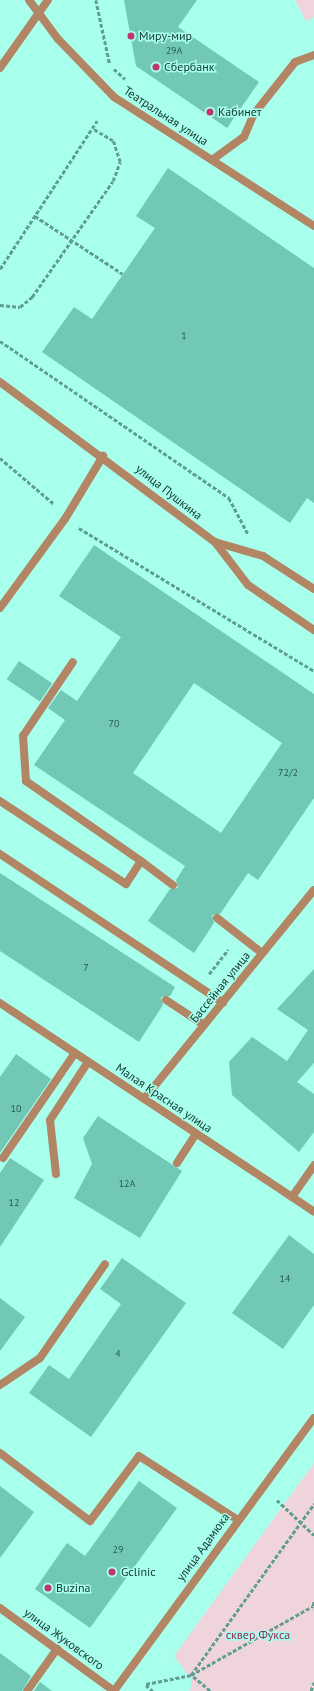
<!DOCTYPE html>
<meta charset="utf-8">
<style>
body{margin:0}
#map{position:relative;width:314px;height:1691px;overflow:hidden;background:#a8ffeb;font-family:"PT Sans",sans-serif}
div>[style]{position:absolute}
.green>*{inset:0;background:#efd4dc}
.building>*{inset:0;background:#71c8b5;transform-origin:0 0}
.path>*{height:2.5px;margin-top:-1.25px;transform-origin:0;background:repeating-linear-gradient(90deg,#5f9e90 0 4px,transparent 0 6px)}
.service>*{height:8px;margin:-4px;padding:0 4px;transform-origin:4px;border-radius:4px;background:#b28564}
.minor>*{height:8px;margin:-4px;padding:0 4px;transform-origin:4px;border-radius:4px;background:#b28564}
.tertiary>*{height:8px;margin:-4px;padding:0 4px;transform-origin:4px;border-radius:4px;background:#b28564}
.dots>*{width:11px;height:11px;translate:-50% -50%;box-sizing:border-box;border:2px solid #a8ffeb;border-radius:50%}
span{translate:-50% -50%;white-space:nowrap;text-align:center;line-height:1.15;-webkit-text-stroke:3px #a8ffeb;paint-order:stroke}
.number-label{font-size:10px;color:#295a50}
.number-label span{-webkit-text-stroke-width:0}
.poi-label{font-size:12px;color:#11362f}
.left{translate:0 -50%;text-align:left}
.street-label{font-size:12px;color:#11362f}
.park-label{font-size:12px;color:#952557}
</style>
<div id="map">
<div class="green">
<i style="clip-path:polygon(295px 0,314px 0,314px 17px,306px 21px)"></i>
<i style="clip-path:polygon(314px 1463px,314px 1691px,190px 1691px,192px 1680px,174px 1656px)"></i>
</div>
<div class="building">
<i style="clip-path:polygon(124px 0,197px 0,178px 27px,259px 82px,227px 128px,136px 66px)"></i>
<i style="clip-path:polygon(168px 168px,314px 268px,314px 503px,307px 498px,290px 523px,42px 352px,74px 307px,92px 319px,155px 228px,136px 216px)"></i>
<i style="clip-path:polygon(evenodd,94px 545px,314px 694px,314px 798px,258px 880px,248px 873px,220px 914px,212px 915px,214px 923px,194px 953px,148px 921px,170px 889px,178px 888px,176px 880px,185px 866px,34px 765px,65px 720px,48px 708px,61px 690px,77px 701px,121px 637px,59px 596px,94px 545px,194px 683px,282px 743px,221px 833px,133px 773px,194px 683px)"></i>
<i style="left:19px;top:661px;width:40px;height:22px;rotate:34deg"></i>
<i style="clip-path:polygon(0 873px,175px 987px,170px 996px,161px 997px,163px 1005px,139px 1042px,0 951px)"></i>
<i style="clip-path:polygon(314px 969px,314px 1063px,297px 1082px,314px 1094px,314px 1132px,299px 1152px,232px 1095px,229px 1062px,252px 1037px,287px 1061px,308px 1030px,277px 1009px)"></i>
<i style="clip-path:polygon(16px 1054px,51px 1079px,0 1153px,0 1077px)"></i>
<i style="clip-path:polygon(98px 1116px,182px 1171px,140px 1238px,74px 1198px,92px 1164px,83px 1138px)"></i>
<i style="clip-path:polygon(10px 1158px,44px 1180px,0 1247px,0 1173px)"></i>
<i style="clip-path:polygon(289px 1235px,314px 1254px,314px 1305px,283px 1349px,232px 1313px)"></i>
<i style="clip-path:polygon(122px 1258px,186px 1303px,91px 1437px,29px 1393px,49px 1365px,69px 1379px,121px 1304px,100px 1289px)"></i>
<i style="clip-path:polygon(0 1298px,25px 1317px,0 1351px)"></i>
<i style="clip-path:polygon(139px 1481px,177px 1508px,90px 1628px,35px 1589px,67px 1543px,85px 1556px)"></i>
<i style="clip-path:polygon(0 1486px,34px 1512px,0 1558px)"></i>
<i style="clip-path:polygon(0 1653px,31px 1676px,22px 1691px,0 1691px)"></i>
<i style="clip-path:polygon(40px 1682px,52px 1691px,34px 1691px)"></i>
</div>
<div class="path">
<i style="left:96px;top:0;width:66px;rotate:77.8deg"></i>
<i style="left:114px;top:69px;width:15px;rotate:42deg"></i>
<i style="left:35px;top:216px;width:105px;rotate:33.4deg"></i>
<i style="left:0;top:269px;width:177px;rotate:-56.8deg"></i>
<i style="left:0;top:305px;width:20px;rotate:6deg"></i>
<i style="left:20px;top:307px;width:16px;rotate:-40deg"></i>
<i style="left:32px;top:297px;width:141px;rotate:-55.1deg"></i>
<i style="left:113px;top:181px;width:20px;rotate:-70deg"></i>
<i style="left:120px;top:162px;width:22px;rotate:-108deg"></i>
<i style="left:113px;top:141px;width:23px;rotate:-149deg"></i>
<i style="left:0;top:341px;width:278px;rotate:34.4deg"></i>
<i style="left:229px;top:498px;width:40px;rotate:62deg"></i>
<i style="left:0;top:458px;width:71px;rotate:40.4deg"></i>
<i style="left:79px;top:528px;width:275px;rotate:31.3deg"></i>
<i style="left:209px;top:974px;width:31px;rotate:-52deg"></i>
<i style="left:277px;top:1500px;width:51px;rotate:43.4deg"></i>
<i style="left:146px;top:1684px;width:46px;rotate:-11.3deg"></i>
<i style="left:191px;top:1675px;width:140px;rotate:-29.5deg"></i>
<i style="left:313px;top:1606px;width:5px;rotate:-79deg"></i>
<i style="left:146px;top:1685px;width:9px;rotate:41deg"></i>
<i style="left:210px;top:1691px;width:25px;rotate:-140deg"></i>
<i style="left:191px;top:1675px;width:211px;rotate:-54.3deg"></i>
<i style="left:311px;top:1691px;width:9px;rotate:-72deg"></i>
</div>
<div class="service">
<i style="left:215px;top:542px;width:50px;rotate:16.3deg"></i>
<i style="left:263px;top:556px;width:61px;rotate:32.9deg"></i>
<i style="left:0;top:608px;width:110px;rotate:-53.9deg"></i>
<i style="left:65px;top:519px;width:74px;rotate:-58.9deg"></i>
<i style="left:0;top:801px;width:151px;rotate:33.4deg"></i>
<i style="left:126px;top:884px;width:27px;rotate:-57deg"></i>
<i style="left:141px;top:861px;width:140px;rotate:-145.2deg"></i>
<i style="left:26px;top:781px;width:45px;rotate:-93.8deg"></i>
<i style="left:23px;top:736px;width:89px;rotate:-56deg"></i>
<i style="left:0;top:854px;width:268px;rotate:33.7deg"></i>
<i style="left:141px;top:861px;width:40px;rotate:37deg"></i>
<i style="left:217px;top:918px;width:57px;rotate:37.9deg"></i>
<i style="left:166px;top:1000px;width:45px;rotate:33.3deg"></i>
<i style="left:3px;top:1158px;width:127px;rotate:-55.6deg"></i>
<i style="left:177px;top:1163px;width:35px;rotate:-57deg"></i>
<i style="left:56px;top:1174px;width:54px;rotate:-96.3deg"></i>
<i style="left:50px;top:1120px;width:69px;rotate:-56.8deg"></i>
<i style="left:292px;top:1197px;width:39px;rotate:-55deg"></i>
<i style="left:0;top:1385px;width:48px;rotate:-34deg"></i>
<i style="left:40px;top:1358px;width:114px;rotate:-55.3deg"></i>
<i style="left:0;top:1453px;width:113px;rotate:37.1deg"></i>
<i style="left:90px;top:1521px;width:81px;rotate:-53deg"></i>
<i style="left:139px;top:1456px;width:118px;rotate:32.9deg"></i>
<i style="left:27px;top:1691px;width:52px;rotate:-54.5deg"></i>
</div>
<div class="minor">
<i style="left:29px;top:0;width:49px;rotate:53.4deg"></i>
<i style="left:58px;top:39px;width:81px;rotate:46deg"></i>
<i style="left:114px;top:97px;width:238px;rotate:32.8deg"></i>
<i style="left:212px;top:160px;width:39px;rotate:-36deg"></i>
<i style="left:244px;top:137px;width:25px;rotate:-67deg"></i>
<i style="left:254px;top:114px;width:66px;rotate:-51.7deg"></i>
<i style="left:295px;top:62px;width:20px;rotate:-20deg"></i>
<i style="left:0;top:382px;width:268px;rotate:36.7deg"></i>
<i style="left:215px;top:542px;width:54px;rotate:52.5deg"></i>
<i style="left:248px;top:585px;width:80px;rotate:34.3deg"></i>
<i style="left:0;top:1003px;width:377px;rotate:33.6deg"></i>
<i style="left:144px;top:1099px;width:269px;rotate:-50.9deg"></i>
<i style="left:114px;top:1691px;width:338px;rotate:-53.8deg"></i>
</div>
<div class="tertiary">
<i style="left:0;top:68px;width:83px;rotate:-54.8deg"></i>
<i style="left:0;top:1608px;width:141px;rotate:36.1deg"></i>
</div>
<div class="dots">
<i style="left:131px;top:36px;background:#be3572"></i>
<i style="left:156px;top:67px;background:#be3572"></i>
<i style="left:210px;top:112px;background:#be3572"></i>
<i style="left:112px;top:1572px;background:#be3572"></i>
<i style="left:48px;top:1588px;background:#be3572"></i>
</div>
<div class="number-label">
<span style="left:174px;top:51px">29А</span>
<span style="left:184px;top:336px">1</span>
<span style="left:114px;top:724px">70</span>
<span style="left:288px;top:773px">72/2</span>
<span style="left:86px;top:968px">7</span>
<span style="left:16px;top:1109px">10</span>
<span style="left:127px;top:1184px">12А</span>
<span style="left:14px;top:1203px">12</span>
<span style="left:285px;top:1279px">14</span>
<span style="left:118px;top:1354px">4</span>
<span style="left:118px;top:1550px">29</span>
</div>
<div class="poi-label">
<span class="left" style="left:139px;top:36px">Миру-мир</span>
<span class="left" style="left:164px;top:67px">Сбербанк</span>
<span class="left" style="left:218px;top:112px">Кабинет</span>
<span class="left" style="left:121px;top:1572px">Gclinic</span>
<span class="left" style="left:56px;top:1588px">Buzina</span>
</div>
<div class="street-label">
<span style="left:166px;top:116px;rotate:33deg">Театральная улица</span>
<span style="left:169px;top:492px;rotate:38deg">улица Пушкина</span>
<span style="left:220px;top:987px;rotate:-51deg">Бассейная улица</span>
<span style="left:164px;top:1098px;rotate:34deg">Малая Красная улица</span>
<span style="left:203px;top:1547px;rotate:-54deg">улица Адамюка</span>
<span style="left:64px;top:1639px;rotate:36deg">улица Жуковского</span>
</div>
<div class="park-label">
<span style="left:258px;top:1635px">cквер Фукса</span>
</div>
</div>
